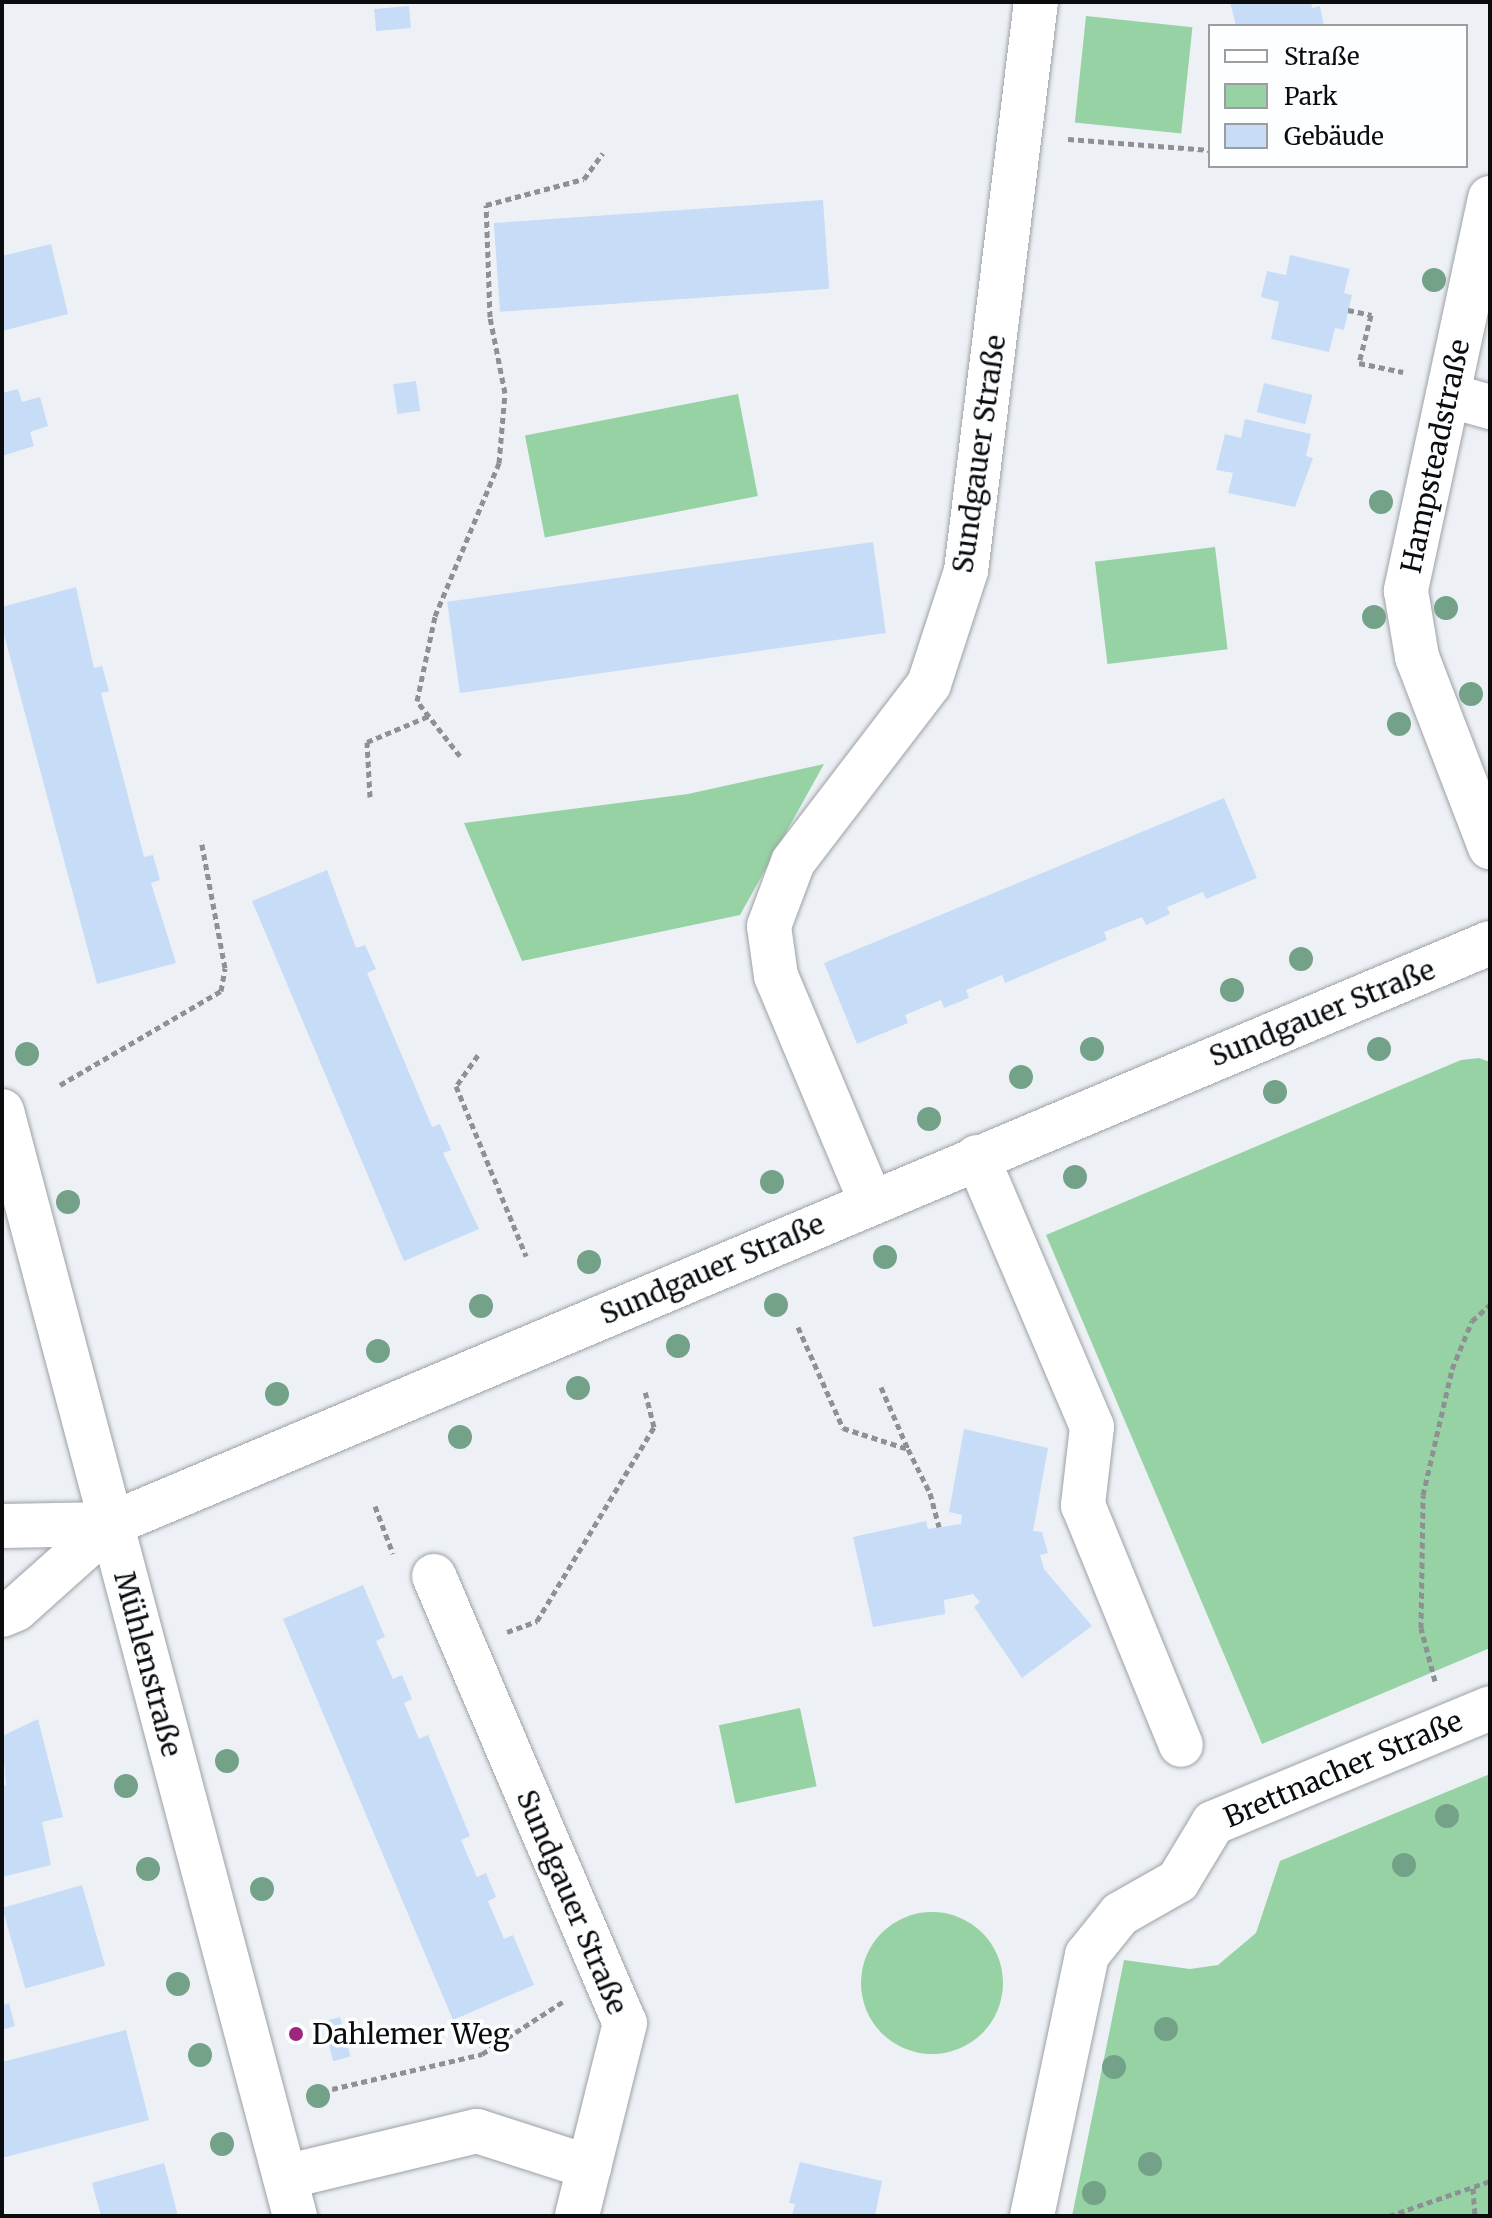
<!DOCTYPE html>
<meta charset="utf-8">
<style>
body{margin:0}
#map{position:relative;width:1492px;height:2218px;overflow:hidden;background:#edf1f6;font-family:Merriweather,serif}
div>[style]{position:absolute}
.green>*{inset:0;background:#96d2a3;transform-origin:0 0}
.round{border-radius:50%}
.building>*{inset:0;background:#c7dcf6;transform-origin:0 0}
.path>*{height:5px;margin-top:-2.5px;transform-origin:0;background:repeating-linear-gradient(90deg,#8d9194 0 6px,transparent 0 10px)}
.roads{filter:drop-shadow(0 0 2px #9da1a5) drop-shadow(0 0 2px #9da1a5)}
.minor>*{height:44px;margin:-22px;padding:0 22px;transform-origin:22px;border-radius:22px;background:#fff}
.trees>*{width:24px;height:24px;margin:-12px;border-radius:50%;background:#73a289}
.dots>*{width:22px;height:22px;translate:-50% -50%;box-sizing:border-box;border:4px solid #fdfeff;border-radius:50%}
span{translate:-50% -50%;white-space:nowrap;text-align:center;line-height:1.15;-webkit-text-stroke:7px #fdfeff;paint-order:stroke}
.street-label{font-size:28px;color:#0a0c0d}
.poi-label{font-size:28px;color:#0a0c0d}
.left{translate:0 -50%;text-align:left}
.frame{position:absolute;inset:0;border:4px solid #0a0c0d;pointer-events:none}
.legend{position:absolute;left:1208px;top:24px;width:260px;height:144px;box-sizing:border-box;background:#fdfeff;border:2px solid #9c9d9e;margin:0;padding:10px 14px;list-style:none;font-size:24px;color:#0a0c0d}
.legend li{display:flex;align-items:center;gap:16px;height:40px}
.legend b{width:40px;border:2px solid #9c9d9e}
</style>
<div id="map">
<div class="green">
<i style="left:1086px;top:16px;width:107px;height:107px;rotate:6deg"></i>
<i style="left:738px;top:394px;width:104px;height:217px;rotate:79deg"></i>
<i style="left:1215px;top:547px;width:103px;height:121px;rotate:83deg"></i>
<i style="clip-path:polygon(824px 764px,740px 915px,522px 961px,464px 823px,688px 794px)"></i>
<i style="clip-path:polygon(1479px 1058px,1490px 1062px,1490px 1648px,1262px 1744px,1046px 1235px,1461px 1060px)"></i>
<i style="left:800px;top:1708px;width:80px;height:83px;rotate:78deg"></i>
<i style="clip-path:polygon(1490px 1774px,1490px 2216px,1072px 2216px,1124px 1960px,1190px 1969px,1218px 1965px,1256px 1933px,1280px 1861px)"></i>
<i class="round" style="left:861px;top:1912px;width:142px;height:142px"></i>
</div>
<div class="building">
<i style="clip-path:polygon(1230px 2px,1311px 2px,1312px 8px,1320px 6px,1324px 26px,1236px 26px)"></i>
<i style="left:409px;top:6px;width:22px;height:35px;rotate:85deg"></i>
<i style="left:823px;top:200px;width:89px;height:330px;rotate:86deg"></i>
<i style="clip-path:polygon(51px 244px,68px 314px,2px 331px,2px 256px)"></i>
<i style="clip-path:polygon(1290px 255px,1350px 269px,1344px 293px,1352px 295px,1344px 330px,1335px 328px,1329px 352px,1271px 339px,1279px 302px,1261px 297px,1267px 271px,1286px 275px)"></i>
<i style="left:416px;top:381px;width:30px;height:23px;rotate:82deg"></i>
<i style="left:1264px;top:383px;width:50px;height:30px;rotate:14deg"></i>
<i style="clip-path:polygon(18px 389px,22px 402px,40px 397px,48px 426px,30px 432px,34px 446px,2px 456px,2px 393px)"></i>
<i style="clip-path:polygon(1245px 419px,1311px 434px,1306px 456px,1313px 458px,1295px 507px,1228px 493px,1233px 473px,1216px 470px,1225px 434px,1241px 438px)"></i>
<i style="left:873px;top:542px;width:92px;height:430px;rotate:82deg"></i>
<i style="clip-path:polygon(76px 587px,94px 668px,102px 666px,109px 691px,101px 693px,144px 857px,153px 855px,160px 880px,151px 883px,176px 963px,97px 984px,2px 627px,2px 607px)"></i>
<i style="clip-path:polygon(1224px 798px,1257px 878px,1206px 899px,1203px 892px,1167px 907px,1170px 914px,1146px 925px,1142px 917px,1104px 932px,1107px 940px,1005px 983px,1002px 975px,966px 990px,969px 998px,944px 1008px,941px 1000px,905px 1015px,908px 1023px,857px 1044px,824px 963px)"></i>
<i style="clip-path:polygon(327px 870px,356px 948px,365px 945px,376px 969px,367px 973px,432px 1127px,440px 1124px,451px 1150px,443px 1153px,479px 1229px,404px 1261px,252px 901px)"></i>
<i style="clip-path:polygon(964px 1429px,1048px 1448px,1033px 1531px,1042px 1532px,1048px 1553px,1040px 1555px,1044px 1569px,1092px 1626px,1022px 1678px,974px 1607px,980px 1602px,973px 1594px,944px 1600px,945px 1614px,873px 1627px,853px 1537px,926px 1521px,928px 1529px,961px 1524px,962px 1515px,949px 1512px)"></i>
<i style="clip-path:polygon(363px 1585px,385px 1637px,376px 1641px,393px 1679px,402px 1675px,412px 1699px,404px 1703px,419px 1739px,428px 1735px,470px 1836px,461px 1840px,477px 1877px,486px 1873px,496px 1897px,488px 1901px,504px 1939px,513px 1935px,534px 1985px,453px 2020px,283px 1619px)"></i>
<i style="clip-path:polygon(38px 1719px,63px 1817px,42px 1822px,51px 1865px,2px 1877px,2px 1786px,6px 1785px,2px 1736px)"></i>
<i style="left:82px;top:1885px;width:84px;height:83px;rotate:74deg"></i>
<i style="clip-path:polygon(9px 2003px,15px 2026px,2px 2030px,2px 2005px)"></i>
<i style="left:340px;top:2017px;width:41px;height:18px;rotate:75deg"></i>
<i style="clip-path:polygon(126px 2030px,149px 2120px,2px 2158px,2px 2062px)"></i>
<i style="clip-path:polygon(800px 2162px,882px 2181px,875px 2216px,792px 2216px,795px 2204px,789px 2203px)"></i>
<i style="clip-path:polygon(164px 2163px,178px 2216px,101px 2216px,92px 2183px)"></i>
</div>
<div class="path">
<i style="left:1068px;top:139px;width:142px;rotate:4.4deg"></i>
<i style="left:1348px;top:310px;width:24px;rotate:12deg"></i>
<i style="left:1371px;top:315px;width:49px;rotate:104deg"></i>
<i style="left:1359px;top:363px;width:45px;rotate:11.6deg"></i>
<i style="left:460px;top:756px;width:70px;rotate:-128deg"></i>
<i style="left:417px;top:701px;width:87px;rotate:-78deg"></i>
<i style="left:435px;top:616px;width:166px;rotate:-67.3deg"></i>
<i style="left:499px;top:463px;width:70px;rotate:-85.1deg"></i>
<i style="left:505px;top:393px;width:77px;rotate:-101.2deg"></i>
<i style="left:490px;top:317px;width:112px;rotate:-92deg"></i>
<i style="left:486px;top:205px;width:101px;rotate:-14.9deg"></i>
<i style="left:584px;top:179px;width:32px;rotate:-54deg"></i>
<i style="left:370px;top:797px;width:55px;rotate:-93.1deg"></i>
<i style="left:367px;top:742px;width:67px;rotate:-22.8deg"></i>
<i style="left:478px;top:1055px;width:38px;rotate:125deg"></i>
<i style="left:456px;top:1086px;width:184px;rotate:67.6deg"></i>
<i style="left:60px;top:1085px;width:186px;rotate:-30.3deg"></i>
<i style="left:221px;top:991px;width:23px;rotate:-80deg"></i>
<i style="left:225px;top:968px;width:130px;rotate:-100.6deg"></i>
<i style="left:798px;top:1327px;width:111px;rotate:66deg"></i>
<i style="left:843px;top:1428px;width:68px;rotate:17.9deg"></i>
<i style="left:908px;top:1449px;width:49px;rotate:63.4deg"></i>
<i style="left:930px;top:1493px;width:35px;rotate:75deg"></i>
<i style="left:881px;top:1387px;width:68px;rotate:66.5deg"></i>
<i style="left:375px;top:1506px;width:51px;rotate:69.4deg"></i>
<i style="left:507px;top:1632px;width:32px;rotate:-20deg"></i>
<i style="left:537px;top:1621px;width:227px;rotate:-58.9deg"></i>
<i style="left:654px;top:1427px;width:36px;rotate:-104deg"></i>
<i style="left:1435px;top:1681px;width:55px;rotate:-104.8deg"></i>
<i style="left:1421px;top:1628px;width:133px;rotate:-89.1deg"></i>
<i style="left:1423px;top:1495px;width:129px;rotate:-77deg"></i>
<i style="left:1452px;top:1369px;width:52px;rotate:-67.4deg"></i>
<i style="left:1472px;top:1321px;width:24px;rotate:-42deg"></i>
<i style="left:332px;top:2089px;width:154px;rotate:-13.1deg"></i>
<i style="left:482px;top:2054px;width:98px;rotate:-32.9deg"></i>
<i style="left:1473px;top:2188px;width:28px;rotate:86deg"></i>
<i style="left:1389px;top:2216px;width:107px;rotate:-19.1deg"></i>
</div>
<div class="roads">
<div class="minor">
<i style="left:1490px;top:198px;width:402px;rotate:102.1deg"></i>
<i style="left:1406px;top:591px;width:67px;rotate:80.5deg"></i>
<i style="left:1417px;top:657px;width:204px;rotate:69deg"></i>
<i style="left:1448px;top:395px;width:44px;rotate:15.9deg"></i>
<i style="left:2px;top:1111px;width:1143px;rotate:75.15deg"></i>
<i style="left:977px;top:1157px;width:293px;rotate:66.9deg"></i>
<i style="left:1092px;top:1427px;width:79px;rotate:96.6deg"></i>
<i style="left:1083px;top:1505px;width:259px;rotate:67.8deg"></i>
<i style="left:871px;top:1202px;width:245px;rotate:-112.8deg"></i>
<i style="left:776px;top:976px;width:50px;rotate:-98deg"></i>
<i style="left:769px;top:926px;width:68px;rotate:-69.4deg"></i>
<i style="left:793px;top:862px;width:224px;rotate:-52.6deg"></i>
<i style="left:929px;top:684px;width:119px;rotate:-71.9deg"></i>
<i style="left:966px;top:571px;width:573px;rotate:-82.99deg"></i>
<i style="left:2px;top:1526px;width:109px;rotate:-1.1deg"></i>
<i style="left:434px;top:1576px;width:486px;rotate:66.9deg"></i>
<i style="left:625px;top:2023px;width:199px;rotate:104deg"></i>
<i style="left:2px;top:1615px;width:15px;rotate:-23deg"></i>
<i style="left:16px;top:1609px;width:127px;rotate:-41.8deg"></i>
<i style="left:111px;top:1524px;width:1496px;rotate:-22.85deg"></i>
<i style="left:285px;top:2177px;width:197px;rotate:-13.5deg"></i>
<i style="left:477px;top:2131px;width:118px;rotate:17.8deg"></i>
<i style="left:1032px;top:2216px;width:267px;rotate:-78.1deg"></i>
<i style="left:1087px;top:1955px;width:53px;rotate:-51.2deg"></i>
<i style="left:1120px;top:1914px;width:67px;rotate:-29.6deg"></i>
<i style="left:1178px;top:1881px;width:68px;rotate:-58.9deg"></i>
<i style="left:1213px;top:1823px;width:300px;rotate:-22.5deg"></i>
</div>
</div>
<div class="trees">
<i style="left:1434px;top:280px"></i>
<i style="left:1381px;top:502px"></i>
<i style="left:1446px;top:608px"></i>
<i style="left:1374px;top:617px"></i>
<i style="left:1471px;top:694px"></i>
<i style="left:1399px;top:724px"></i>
<i style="left:1301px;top:959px"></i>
<i style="left:1232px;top:990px"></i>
<i style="left:1092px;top:1049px"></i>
<i style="left:1379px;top:1049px"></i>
<i style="left:27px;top:1054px"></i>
<i style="left:1021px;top:1077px"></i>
<i style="left:1275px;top:1092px"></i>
<i style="left:929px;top:1119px"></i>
<i style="left:1075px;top:1177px"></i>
<i style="left:772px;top:1182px"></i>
<i style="left:68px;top:1202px"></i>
<i style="left:885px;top:1257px"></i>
<i style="left:589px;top:1262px"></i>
<i style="left:776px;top:1305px"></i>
<i style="left:481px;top:1306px"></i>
<i style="left:678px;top:1346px"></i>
<i style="left:378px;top:1351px"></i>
<i style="left:578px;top:1388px"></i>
<i style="left:277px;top:1394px"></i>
<i style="left:460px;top:1437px"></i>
<i style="left:227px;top:1761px"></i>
<i style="left:126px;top:1786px"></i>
<i style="left:1447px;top:1816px"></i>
<i style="left:1404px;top:1865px"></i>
<i style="left:148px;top:1869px"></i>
<i style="left:262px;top:1889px"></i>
<i style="left:178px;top:1984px"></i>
<i style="left:1166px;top:2029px"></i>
<i style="left:200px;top:2055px"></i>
<i style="left:1114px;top:2067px"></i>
<i style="left:318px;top:2096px"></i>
<i style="left:222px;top:2144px"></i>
<i style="left:1150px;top:2164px"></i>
<i style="left:1094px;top:2193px"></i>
</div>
<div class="dots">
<i style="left:296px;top:2034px;background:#9e257d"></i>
</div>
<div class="street-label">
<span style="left:979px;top:454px;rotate:-82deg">Sundgauer Straße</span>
<span style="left:1435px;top:456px;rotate:-78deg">Hampsteadstraße</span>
<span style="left:1322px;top:1013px;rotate:-22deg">Sundgauer Straße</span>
<span style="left:712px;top:1269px;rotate:-23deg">Sundgauer Straße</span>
<span style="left:148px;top:1664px;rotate:75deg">Mühlenstraße</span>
<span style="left:1343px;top:1769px;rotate:-23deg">Brettnacher Straße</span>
<span style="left:572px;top:1902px;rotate:67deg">Sundgauer Straße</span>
</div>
<div class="poi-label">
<span class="left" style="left:312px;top:2034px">Dahlemer Weg</span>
</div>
<div class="frame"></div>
<ul class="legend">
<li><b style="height:10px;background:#fff"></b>Straße</li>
<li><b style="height:22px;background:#96d2a3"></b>Park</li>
<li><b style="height:22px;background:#c7dcf6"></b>Gebäude</li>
</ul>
</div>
